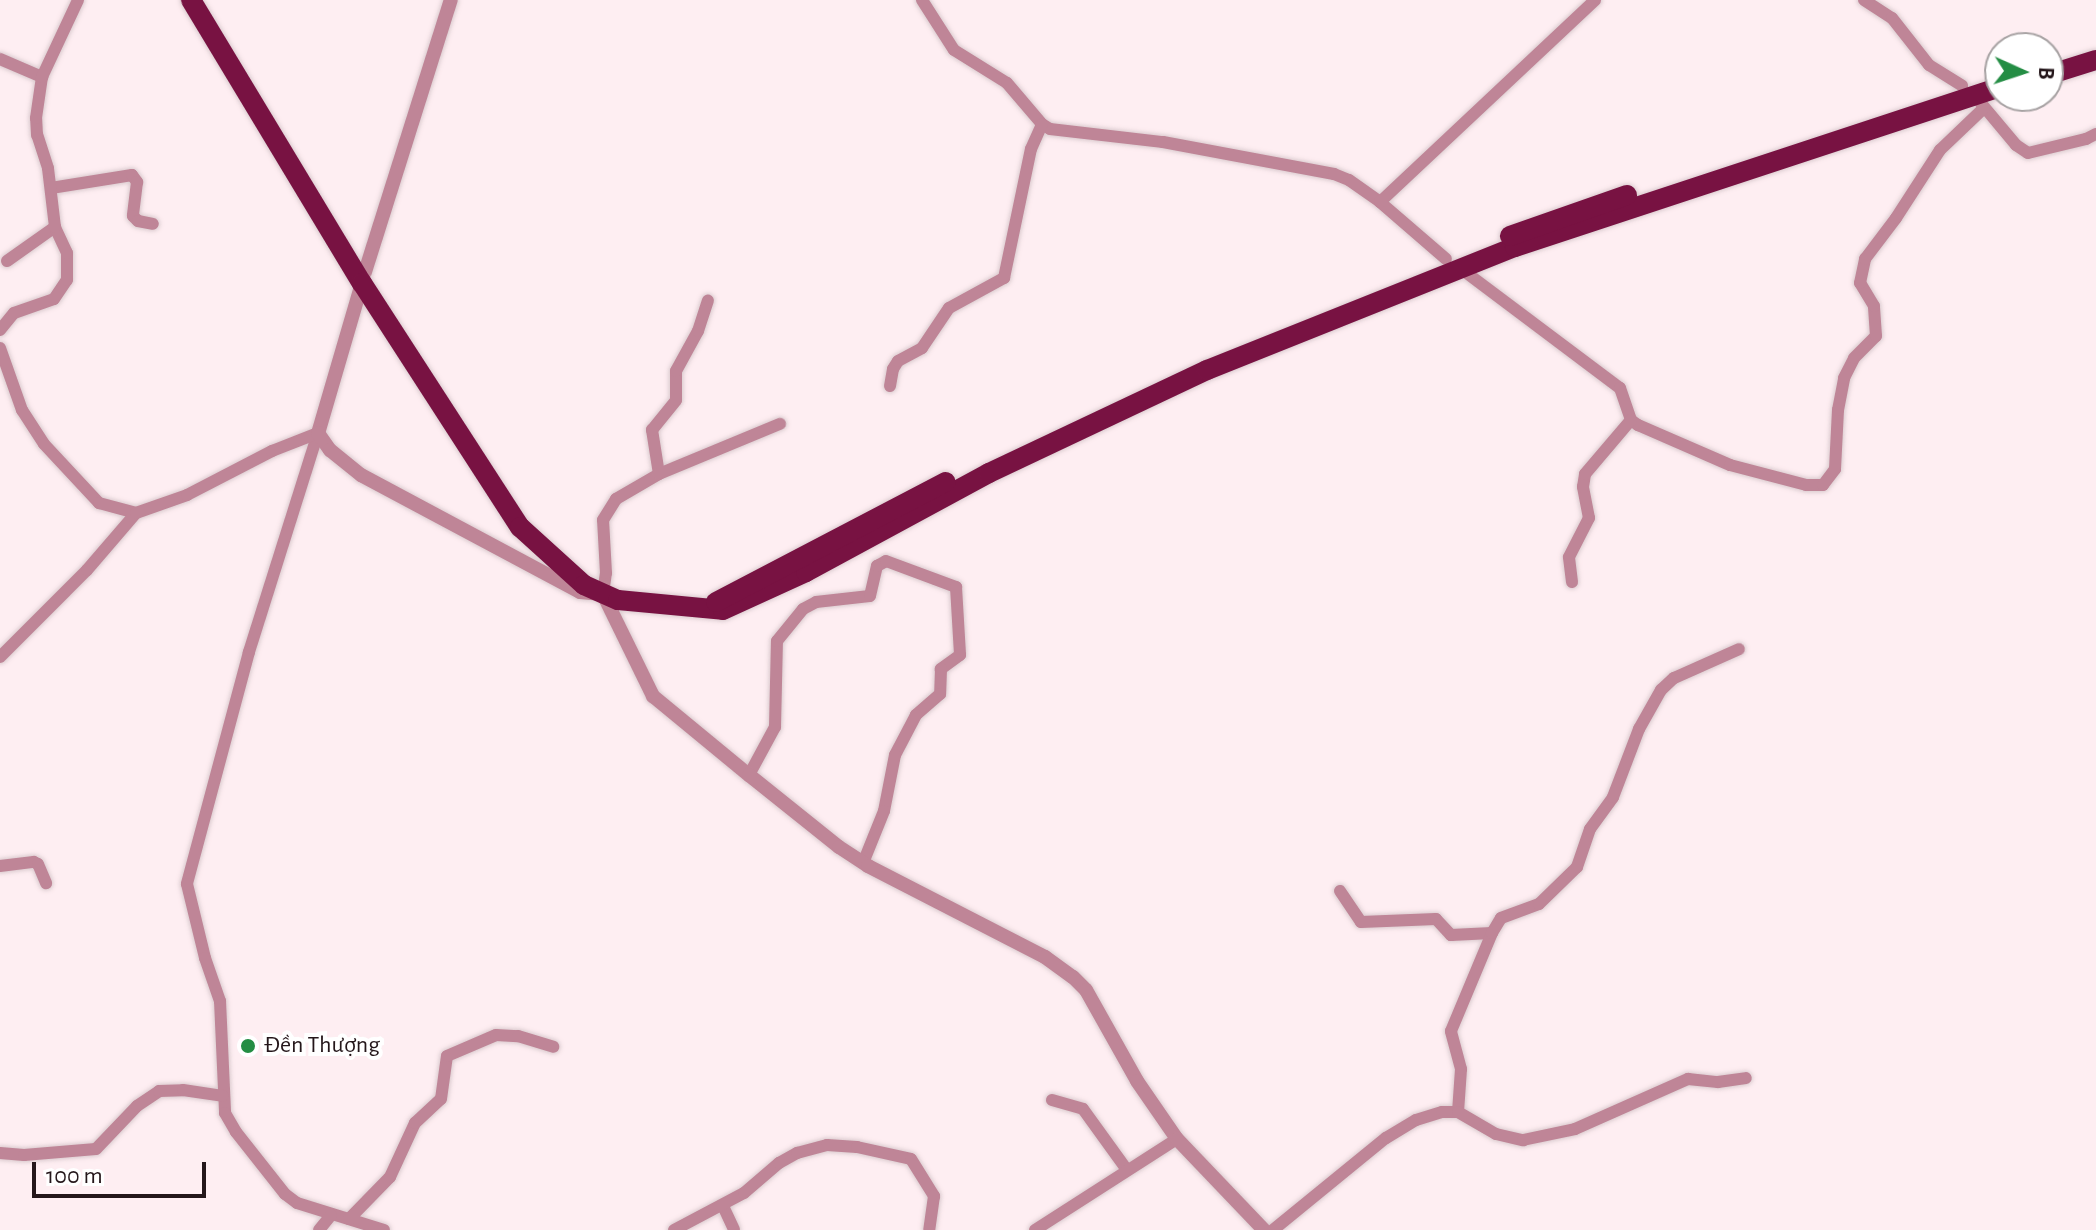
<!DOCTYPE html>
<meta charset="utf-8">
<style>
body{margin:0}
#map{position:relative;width:2096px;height:1230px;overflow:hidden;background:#feeef2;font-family:"Alegreya Sans",sans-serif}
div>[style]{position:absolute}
.roads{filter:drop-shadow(0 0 2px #dbcbcf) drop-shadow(0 0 2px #dbcbcf)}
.minor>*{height:12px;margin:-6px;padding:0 6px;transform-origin:6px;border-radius:6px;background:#bf8597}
.tertiary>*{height:14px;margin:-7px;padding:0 7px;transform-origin:7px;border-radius:7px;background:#bf8597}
.trunk>*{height:20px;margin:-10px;padding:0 10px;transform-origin:10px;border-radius:10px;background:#781242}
.dots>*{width:22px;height:22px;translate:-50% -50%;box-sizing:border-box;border:4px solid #fff;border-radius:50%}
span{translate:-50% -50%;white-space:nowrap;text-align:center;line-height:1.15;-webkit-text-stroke:8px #fff;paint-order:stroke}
.poi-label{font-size:24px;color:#24161a}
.left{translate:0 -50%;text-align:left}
.north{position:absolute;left:1984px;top:32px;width:80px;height:80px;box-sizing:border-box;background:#fff;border:2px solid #a7a2a3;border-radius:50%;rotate:93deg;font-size:22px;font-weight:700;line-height:32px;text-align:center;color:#24161a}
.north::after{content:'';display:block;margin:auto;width:28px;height:36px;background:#248d44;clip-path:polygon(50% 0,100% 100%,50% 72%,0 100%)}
.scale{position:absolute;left:32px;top:1162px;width:174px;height:36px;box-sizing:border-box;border:4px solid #24161a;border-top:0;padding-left:10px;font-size:24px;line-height:28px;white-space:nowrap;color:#24161a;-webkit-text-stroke:6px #fff;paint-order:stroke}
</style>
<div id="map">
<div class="roads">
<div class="minor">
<i style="left:922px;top:0;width:59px;rotate:57.4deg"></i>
<i style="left:954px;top:50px;width:62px;rotate:31.9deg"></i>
<i style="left:1007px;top:83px;width:54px;rotate:49.5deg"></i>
<i style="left:1042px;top:124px;width:9px;rotate:32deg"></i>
<i style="left:1050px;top:129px;width:114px;rotate:6.6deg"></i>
<i style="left:1163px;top:142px;width:174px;rotate:10.6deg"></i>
<i style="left:1334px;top:174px;width:16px;rotate:22deg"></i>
<i style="left:1349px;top:180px;width:38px;rotate:35deg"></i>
<i style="left:1380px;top:202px;width:87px;rotate:40.8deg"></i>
<i style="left:1864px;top:0;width:33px;rotate:33deg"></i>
<i style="left:1892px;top:18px;width:60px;rotate:51.8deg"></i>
<i style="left:1929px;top:65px;width:39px;rotate:32deg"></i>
<i style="left:0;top:59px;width:46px;rotate:23.2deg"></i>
<i style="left:1980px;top:102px;width:56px;rotate:50.1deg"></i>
<i style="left:2016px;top:145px;width:14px;rotate:34deg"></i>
<i style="left:2028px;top:153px;width:60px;rotate:-13.6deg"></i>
<i style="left:2086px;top:139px;width:11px;rotate:-27deg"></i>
<i style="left:51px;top:188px;width:82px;rotate:-9.1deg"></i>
<i style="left:132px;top:175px;width:9px;rotate:54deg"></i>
<i style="left:137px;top:182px;width:34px;rotate:97deg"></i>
<i style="left:133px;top:216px;width:7px;rotate:45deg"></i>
<i style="left:138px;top:221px;width:15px;rotate:11deg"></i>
<i style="left:1380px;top:202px;width:295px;rotate:-43.2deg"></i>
<i style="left:7px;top:261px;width:59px;rotate:-35.3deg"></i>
<i style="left:1460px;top:268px;width:200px;rotate:36.9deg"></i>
<i style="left:1620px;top:388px;width:34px;rotate:71deg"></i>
<i style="left:1631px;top:420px;width:9px;rotate:36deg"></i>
<i style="left:1638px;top:425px;width:100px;rotate:23.5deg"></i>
<i style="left:1730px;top:465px;width:79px;rotate:14.7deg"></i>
<i style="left:1806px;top:485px;width:17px"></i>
<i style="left:1823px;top:485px;width:20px;rotate:-53deg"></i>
<i style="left:1835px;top:469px;width:59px;rotate:-87.1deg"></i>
<i style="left:1838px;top:410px;width:33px;rotate:-79deg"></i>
<i style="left:1844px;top:378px;width:22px;rotate:-63deg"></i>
<i style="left:1854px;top:358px;width:31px;rotate:-45deg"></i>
<i style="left:1876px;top:336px;width:30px;rotate:-94deg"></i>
<i style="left:1874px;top:306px;width:27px;rotate:-121deg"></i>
<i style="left:1860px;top:283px;width:25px;rotate:-78deg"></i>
<i style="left:1865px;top:259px;width:51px;rotate:-52.9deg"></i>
<i style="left:1896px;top:218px;width:81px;rotate:-57.1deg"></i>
<i style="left:1940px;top:150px;width:61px;rotate:-43.7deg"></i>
<i style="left:0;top:330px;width:22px;rotate:-51deg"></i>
<i style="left:14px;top:313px;width:42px;rotate:-19.3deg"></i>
<i style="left:54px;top:299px;width:23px;rotate:-56deg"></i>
<i style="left:67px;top:280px;width:27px;rotate:-90deg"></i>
<i style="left:67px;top:253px;width:29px;rotate:-115deg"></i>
<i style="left:55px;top:227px;width:59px;rotate:-96.8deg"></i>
<i style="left:48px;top:168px;width:35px;rotate:-108deg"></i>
<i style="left:37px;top:135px;width:17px;rotate:-93deg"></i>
<i style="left:36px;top:118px;width:41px;rotate:-81.7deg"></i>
<i style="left:42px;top:77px;width:85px;rotate:-64.9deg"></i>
<i style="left:0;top:348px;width:66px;rotate:70.5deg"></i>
<i style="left:22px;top:410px;width:40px;rotate:57.1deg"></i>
<i style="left:44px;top:444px;width:81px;rotate:47deg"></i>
<i style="left:99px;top:503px;width:38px;rotate:15deg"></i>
<i style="left:890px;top:386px;width:17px;rotate:-80deg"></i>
<i style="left:893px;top:369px;width:9px;rotate:-58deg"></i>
<i style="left:898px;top:361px;width:27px;rotate:-28deg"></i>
<i style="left:922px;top:348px;width:48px;rotate:-56deg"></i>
<i style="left:949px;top:308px;width:63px;rotate:-28.6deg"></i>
<i style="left:1004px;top:278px;width:132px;rotate:-78.2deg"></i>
<i style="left:1031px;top:149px;width:27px;rotate:-66deg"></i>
<i style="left:318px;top:433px;width:230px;rotate:107.5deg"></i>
<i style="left:249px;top:652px;width:240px;rotate:105deg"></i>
<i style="left:187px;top:884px;width:76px;rotate:76.3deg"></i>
<i style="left:205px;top:958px;width:46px;rotate:70.8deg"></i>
<i style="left:220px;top:1001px;width:112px;rotate:87.4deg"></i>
<i style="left:225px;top:1113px;width:22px;rotate:60deg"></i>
<i style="left:236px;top:1132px;width:79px;rotate:51.7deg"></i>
<i style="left:285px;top:1194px;width:15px;rotate:37deg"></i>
<i style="left:297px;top:1203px;width:91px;rotate:17.2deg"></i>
<i style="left:659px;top:474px;width:45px;rotate:-99deg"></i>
<i style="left:652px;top:430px;width:38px;rotate:-51deg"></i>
<i style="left:676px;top:400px;width:29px;rotate:-90deg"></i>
<i style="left:676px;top:371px;width:46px;rotate:-61.2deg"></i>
<i style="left:698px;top:331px;width:32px;rotate:-72deg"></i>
<i style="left:1572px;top:582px;width:25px;rotate:-97deg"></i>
<i style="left:1569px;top:557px;width:44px;rotate:-62.9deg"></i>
<i style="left:1589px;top:518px;width:32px;rotate:-101deg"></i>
<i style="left:1583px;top:487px;width:13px;rotate:-81deg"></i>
<i style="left:1585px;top:474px;width:71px;rotate:-49.6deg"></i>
<i style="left:603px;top:594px;width:21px;rotate:-82deg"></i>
<i style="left:606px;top:573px;width:53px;rotate:-93.2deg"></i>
<i style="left:603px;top:520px;width:25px;rotate:-58deg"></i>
<i style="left:616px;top:499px;width:50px;rotate:-30.2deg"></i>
<i style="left:659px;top:474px;width:131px;rotate:-22.5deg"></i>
<i style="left:0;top:657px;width:123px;rotate:-45deg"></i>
<i style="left:87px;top:570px;width:75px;rotate:-49.3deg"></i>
<i style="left:136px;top:513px;width:54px;rotate:-19.4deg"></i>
<i style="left:187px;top:495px;width:96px;rotate:-27.4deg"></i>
<i style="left:272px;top:451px;width:49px;rotate:-21.4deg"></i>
<i style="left:749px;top:775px;width:55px;rotate:-61.6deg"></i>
<i style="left:775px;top:727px;width:86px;rotate:-88.7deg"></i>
<i style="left:777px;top:641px;width:41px;rotate:-50.9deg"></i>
<i style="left:803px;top:609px;width:15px;rotate:-28deg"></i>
<i style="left:816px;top:602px;width:54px;rotate:-6.3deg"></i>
<i style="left:870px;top:596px;width:31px;rotate:-77deg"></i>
<i style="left:877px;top:566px;width:10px;rotate:-29deg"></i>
<i style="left:886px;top:561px;width:75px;rotate:20.4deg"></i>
<i style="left:956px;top:587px;width:68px;rotate:86.6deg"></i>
<i style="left:960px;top:655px;width:24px;rotate:144deg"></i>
<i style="left:941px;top:669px;width:25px;rotate:92deg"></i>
<i style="left:940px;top:694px;width:32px;rotate:139deg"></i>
<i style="left:916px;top:715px;width:45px;rotate:117.7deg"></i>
<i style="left:895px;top:755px;width:57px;rotate:101.1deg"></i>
<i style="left:884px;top:811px;width:56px;rotate:112deg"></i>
<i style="left:0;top:866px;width:34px;rotate:-7deg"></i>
<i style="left:34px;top:862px;width:4px;rotate:27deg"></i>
<i style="left:38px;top:864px;width:21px;rotate:67deg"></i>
<i style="left:1340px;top:891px;width:37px;rotate:56deg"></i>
<i style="left:1361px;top:922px;width:75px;rotate:-2.3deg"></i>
<i style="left:1436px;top:919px;width:22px;rotate:47deg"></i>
<i style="left:1451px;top:935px;width:41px;rotate:-2.8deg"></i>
<i style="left:1052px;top:1100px;width:32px;rotate:16deg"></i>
<i style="left:1083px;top:1109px;width:75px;rotate:54.2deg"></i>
<i style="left:1458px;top:1112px;width:43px;rotate:-86deg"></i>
<i style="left:1461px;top:1069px;width:39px;rotate:-105deg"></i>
<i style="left:1451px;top:1031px;width:106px;rotate:-67.3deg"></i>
<i style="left:1492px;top:933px;width:17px;rotate:-59deg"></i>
<i style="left:1501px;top:918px;width:40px;rotate:-20.2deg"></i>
<i style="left:1539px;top:904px;width:53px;rotate:-44.2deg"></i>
<i style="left:1577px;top:867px;width:40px;rotate:-71.1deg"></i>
<i style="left:1590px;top:829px;width:39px;rotate:-54deg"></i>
<i style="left:1613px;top:797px;width:73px;rotate:-69.1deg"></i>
<i style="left:1639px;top:729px;width:45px;rotate:-60.6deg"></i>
<i style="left:1661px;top:690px;width:18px;rotate:-43deg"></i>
<i style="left:1674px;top:678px;width:71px;rotate:-24deg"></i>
<i style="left:0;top:1153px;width:24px;rotate:5deg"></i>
<i style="left:24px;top:1155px;width:72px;rotate:-4.8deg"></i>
<i style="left:96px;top:1149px;width:59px;rotate:-46.4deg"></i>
<i style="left:137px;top:1106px;width:27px;rotate:-34deg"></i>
<i style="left:159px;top:1091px;width:24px;rotate:-2deg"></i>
<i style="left:183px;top:1090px;width:40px;rotate:8.5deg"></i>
<i style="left:723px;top:1206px;width:26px;rotate:65deg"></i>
<i style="left:349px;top:1219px;width:59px;rotate:-45.7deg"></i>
<i style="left:390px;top:1177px;width:60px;rotate:-65.2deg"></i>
<i style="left:415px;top:1123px;width:35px;rotate:-43deg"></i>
<i style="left:441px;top:1099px;width:43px;rotate:-82.1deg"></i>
<i style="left:447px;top:1056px;width:53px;rotate:-23.2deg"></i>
<i style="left:496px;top:1035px;width:22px;rotate:3deg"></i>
<i style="left:518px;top:1036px;width:37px;rotate:17deg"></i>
<i style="left:319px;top:1230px;width:19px;rotate:-51deg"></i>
<i style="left:674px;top:1230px;width:79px;rotate:-27.9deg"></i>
<i style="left:744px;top:1193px;width:46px;rotate:-40.6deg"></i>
<i style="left:779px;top:1163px;width:21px;rotate:-29deg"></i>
<i style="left:797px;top:1153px;width:31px;rotate:-15deg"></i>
<i style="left:827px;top:1145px;width:30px;rotate:4deg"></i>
<i style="left:857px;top:1147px;width:55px;rotate:12.5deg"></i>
<i style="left:911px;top:1159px;width:44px;rotate:58.1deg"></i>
<i style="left:934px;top:1196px;width:34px;rotate:98deg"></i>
<i style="left:1035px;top:1230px;width:169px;rotate:-32.7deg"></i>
<i style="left:1273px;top:1230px;width:146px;rotate:-39.2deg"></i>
<i style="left:1386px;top:1138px;width:35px;rotate:-31deg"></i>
<i style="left:1416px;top:1120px;width:27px;rotate:-17deg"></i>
<i style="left:1442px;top:1112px;width:16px"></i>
<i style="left:1458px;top:1112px;width:44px;rotate:30.1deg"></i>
<i style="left:1496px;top:1134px;width:28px;rotate:13deg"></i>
<i style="left:1523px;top:1140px;width:53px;rotate:-11.9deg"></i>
<i style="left:1575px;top:1129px;width:124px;rotate:-23.9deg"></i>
<i style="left:1688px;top:1079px;width:30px;rotate:6deg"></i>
<i style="left:1718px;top:1082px;width:28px;rotate:-8deg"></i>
</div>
<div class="tertiary">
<i style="left:365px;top:272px;width:285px;rotate:-72.5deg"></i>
<i style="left:362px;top:283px;width:156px;rotate:106.3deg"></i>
<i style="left:318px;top:433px;width:21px;rotate:55deg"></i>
<i style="left:330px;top:450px;width:40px;rotate:39deg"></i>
<i style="left:361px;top:475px;width:248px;rotate:28.1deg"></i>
<i style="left:580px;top:592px;width:23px;rotate:5deg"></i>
<i style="left:603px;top:594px;width:114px;rotate:63.9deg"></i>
<i style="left:653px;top:696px;width:124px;rotate:39.5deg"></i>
<i style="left:749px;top:775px;width:115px;rotate:38.7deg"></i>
<i style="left:839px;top:847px;width:35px;rotate:33deg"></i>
<i style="left:868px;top:866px;width:199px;rotate:27.2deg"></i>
<i style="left:1045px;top:957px;width:34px;rotate:36deg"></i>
<i style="left:1073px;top:977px;width:18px;rotate:45deg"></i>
<i style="left:1086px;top:990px;width:104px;rotate:60.7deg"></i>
<i style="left:1137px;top:1081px;width:70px;rotate:55.4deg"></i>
<i style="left:1177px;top:1139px;width:126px;rotate:46.3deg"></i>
</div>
<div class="trunk">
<i style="left:191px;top:0;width:331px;rotate:58.9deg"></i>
<i style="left:362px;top:283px;width:291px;rotate:57.1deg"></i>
<i style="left:520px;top:527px;width:86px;rotate:42.2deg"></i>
<i style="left:584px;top:585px;width:37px;rotate:24deg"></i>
<i style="left:618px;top:600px;width:105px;rotate:5.4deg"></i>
<i style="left:723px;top:610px;width:91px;rotate:-24.6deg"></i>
<i style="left:806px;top:572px;width:208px;rotate:-28.4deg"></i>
<i style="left:989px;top:473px;width:241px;rotate:-25.3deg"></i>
<i style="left:1207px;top:370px;width:332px;rotate:-21.8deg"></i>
<i style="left:1515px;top:247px;width:511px;rotate:-18.26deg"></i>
<i style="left:2048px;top:75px;width:50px;rotate:-17.4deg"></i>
<i style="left:1510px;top:236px;width:124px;rotate:-19.3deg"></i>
<i style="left:716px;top:602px;width:259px;rotate:-27.6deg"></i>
</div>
</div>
<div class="dots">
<i style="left:248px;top:1046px;background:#248d44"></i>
</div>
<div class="poi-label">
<span class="left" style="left:264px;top:1046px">Đền Thượng</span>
</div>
<div class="north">B</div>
<div class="scale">100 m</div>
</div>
